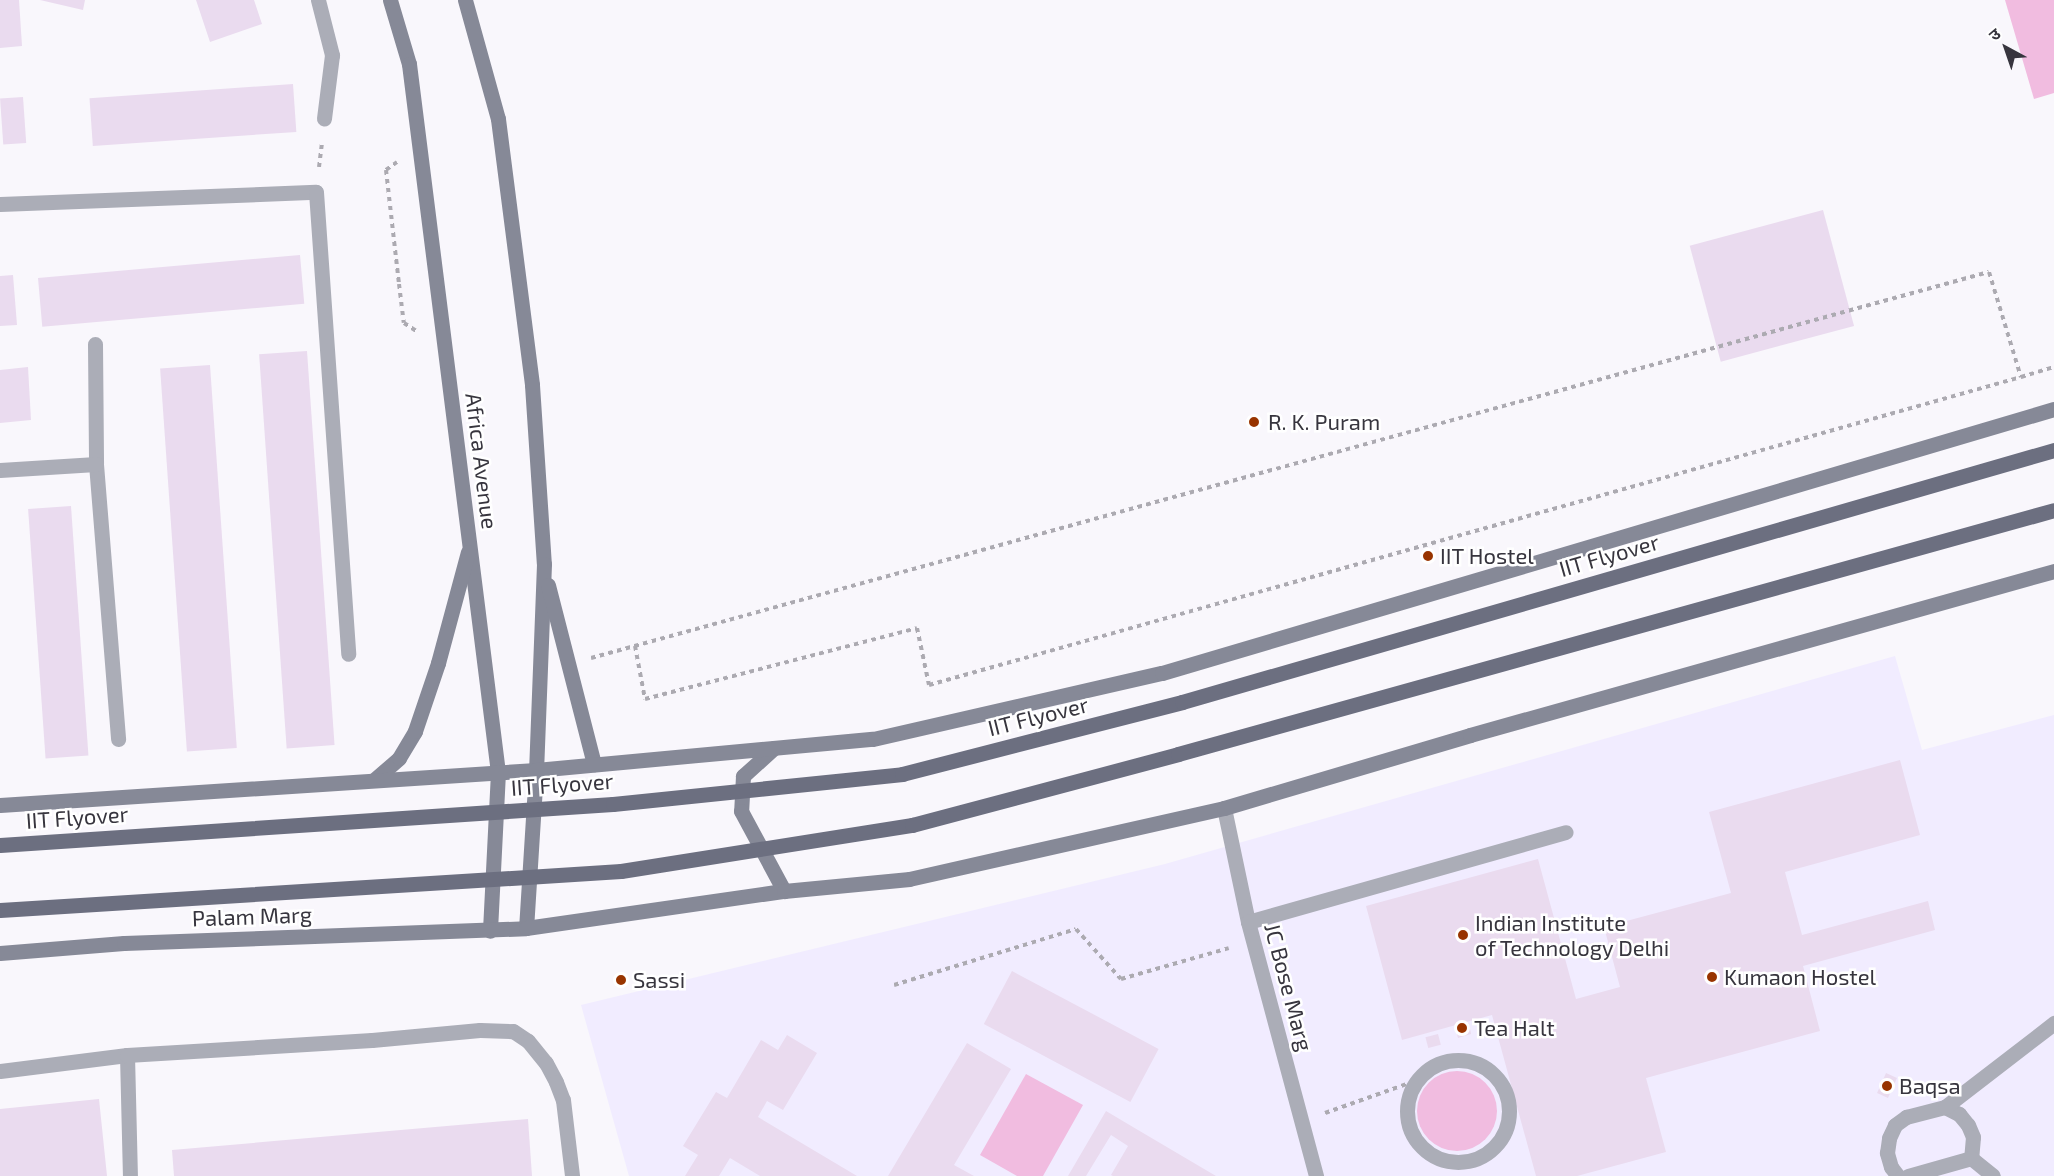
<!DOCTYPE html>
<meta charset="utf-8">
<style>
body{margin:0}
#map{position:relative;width:2054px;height:1176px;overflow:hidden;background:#f9f7fc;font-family:"Exo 2","Noto Sans Devanagari",sans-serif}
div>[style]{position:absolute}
.built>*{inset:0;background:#f1ecff}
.green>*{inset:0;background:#f1bce0}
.round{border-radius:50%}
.building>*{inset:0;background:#eadbef;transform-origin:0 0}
.path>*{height:4px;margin-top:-2px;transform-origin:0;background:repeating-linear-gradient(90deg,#acaab1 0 4.5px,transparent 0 9px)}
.service>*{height:15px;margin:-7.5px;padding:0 7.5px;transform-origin:7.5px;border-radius:7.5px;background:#abadb7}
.service>.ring{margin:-7.5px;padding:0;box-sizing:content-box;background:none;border:15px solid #abadb7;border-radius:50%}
.minor>*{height:15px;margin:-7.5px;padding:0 7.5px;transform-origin:7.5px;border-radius:7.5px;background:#abadb7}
.secondary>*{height:15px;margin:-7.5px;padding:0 7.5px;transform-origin:7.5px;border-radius:7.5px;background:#868997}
.primary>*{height:15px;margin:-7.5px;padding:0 7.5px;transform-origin:7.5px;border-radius:7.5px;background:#6c6f80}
.dots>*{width:16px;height:16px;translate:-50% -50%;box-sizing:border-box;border:3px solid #fff;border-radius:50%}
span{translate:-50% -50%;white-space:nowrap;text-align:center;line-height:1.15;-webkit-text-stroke:5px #fff;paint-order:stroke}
.poi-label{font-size:22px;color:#37353e}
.left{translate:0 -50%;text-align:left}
.street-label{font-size:22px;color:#37353e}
.north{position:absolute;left:1976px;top:18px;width:60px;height:60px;-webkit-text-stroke:4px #fff;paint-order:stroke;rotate:320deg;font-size:16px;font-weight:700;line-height:24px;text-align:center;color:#37353e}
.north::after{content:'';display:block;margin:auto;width:21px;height:27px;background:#37353e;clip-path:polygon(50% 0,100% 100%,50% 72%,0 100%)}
</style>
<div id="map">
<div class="built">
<i style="clip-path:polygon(1895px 656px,1922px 750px,2054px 715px,2054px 1176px,629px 1176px,581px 1005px,1165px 864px)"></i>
</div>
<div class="green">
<i style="clip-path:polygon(2005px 0,2054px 0,2054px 93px,2034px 99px)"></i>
<i class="round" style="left:1417px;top:1071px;width:80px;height:80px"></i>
<i style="clip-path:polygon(1026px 1074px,1083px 1105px,1043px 1176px,1017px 1176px,980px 1155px)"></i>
</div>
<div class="building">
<i style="clip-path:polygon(0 0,19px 0,22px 46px,0 48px)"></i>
<i style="clip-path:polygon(40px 0,85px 0,83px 10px)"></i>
<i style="clip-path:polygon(196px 0,254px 0,262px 24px,210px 42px)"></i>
<i style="left:293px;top:84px;width:48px;height:204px;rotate:86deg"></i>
<i style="left:23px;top:97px;width:46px;height:23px;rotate:86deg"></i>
<i style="left:1823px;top:210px;width:120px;height:138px;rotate:75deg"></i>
<i style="left:300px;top:255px;width:49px;height:263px;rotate:85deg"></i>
<i style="clip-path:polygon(13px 275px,17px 325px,0 326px,0 276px)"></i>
<i style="left:307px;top:351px;width:395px;height:48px;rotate:86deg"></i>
<i style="left:210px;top:365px;width:384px;height:50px;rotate:86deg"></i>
<i style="clip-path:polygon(28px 367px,31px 420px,0 423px,0 370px)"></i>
<i style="left:71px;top:506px;width:250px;height:43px;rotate:86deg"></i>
<i style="clip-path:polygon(1900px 760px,1920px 835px,1785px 872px,1802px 935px,1928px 901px,1935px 930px,1803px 966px,1820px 1031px,1646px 1078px,1666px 1152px,1577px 1176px,1536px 1176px,1492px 1015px,1402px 1040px,1366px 906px,1538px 859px,1576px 999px,1620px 987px,1604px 927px,1731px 893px,1709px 812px)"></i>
<i style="left:1012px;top:971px;width:166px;height:60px;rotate:28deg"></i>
<i style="clip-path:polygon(1469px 1023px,1471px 1034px,1458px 1038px,1455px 1026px)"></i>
<i style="left:1438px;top:1034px;width:11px;height:13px;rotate:75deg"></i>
<i style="clip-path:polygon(787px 1035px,817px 1053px,783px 1110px,767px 1101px,758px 1117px,857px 1176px,760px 1176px,730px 1158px,719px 1176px,685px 1176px,698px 1155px,683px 1146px,716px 1092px,727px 1098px,761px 1040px,778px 1050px)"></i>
<i style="clip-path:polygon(967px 1043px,1011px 1069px,954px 1165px,974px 1176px,888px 1176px)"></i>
<i style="left:1886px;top:1073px;width:12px;height:22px;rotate:24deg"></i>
<i style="clip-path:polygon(99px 1099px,107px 1176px,0 1176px,0 1109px)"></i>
<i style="clip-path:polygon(1106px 1111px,1138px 1130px,1216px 1176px,1113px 1176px,1111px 1175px,1128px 1146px,1111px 1135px,1086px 1176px,1068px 1176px)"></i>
<i style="clip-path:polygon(528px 1119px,532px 1176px,174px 1176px,172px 1150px)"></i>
</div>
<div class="path">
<i style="left:397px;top:162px;width:14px;rotate:144deg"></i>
<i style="left:386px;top:170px;width:115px;rotate:83.5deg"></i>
<i style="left:399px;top:284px;width:39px;rotate:83deg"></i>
<i style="left:404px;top:323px;width:17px;rotate:33deg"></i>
<i style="left:319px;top:167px;width:25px;rotate:-83deg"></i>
<i style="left:635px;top:646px;width:54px;rotate:79.3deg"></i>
<i style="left:645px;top:699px;width:281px;rotate:-14.6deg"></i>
<i style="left:917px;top:628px;width:58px;rotate:78.1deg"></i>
<i style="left:929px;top:685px;width:1135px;rotate:-15.75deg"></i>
<i style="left:591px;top:658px;width:1450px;rotate:-15.44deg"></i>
<i style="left:1989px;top:272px;width:110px;rotate:73.1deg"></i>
<i style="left:2021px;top:377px;width:34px;rotate:-17deg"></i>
<i style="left:894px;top:985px;width:190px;rotate:-17.1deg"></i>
<i style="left:1076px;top:929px;width:67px;rotate:48deg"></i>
<i style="left:1121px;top:979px;width:112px;rotate:-16deg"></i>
<i style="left:1325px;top:1113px;width:96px;rotate:-19.6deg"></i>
</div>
<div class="service">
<i style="left:1224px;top:808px;width:116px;rotate:78.1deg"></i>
<i style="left:1248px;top:922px;width:263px;rotate:75deg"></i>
<i style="left:1248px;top:922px;width:330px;rotate:-15.8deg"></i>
<i style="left:127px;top:1055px;width:121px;rotate:88.6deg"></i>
<i class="ring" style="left:1407px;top:1060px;width:87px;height:87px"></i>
<i style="left:0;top:1071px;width:128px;rotate:-7.2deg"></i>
<i style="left:127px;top:1055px;width:245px;rotate:-3.5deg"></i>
<i style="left:372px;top:1040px;width:108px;rotate:-5.3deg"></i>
<i style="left:480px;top:1030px;width:33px;rotate:2deg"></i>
<i style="left:513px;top:1031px;width:18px;rotate:34deg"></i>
<i style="left:528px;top:1041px;width:28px;rotate:51deg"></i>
<i style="left:546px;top:1063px;width:21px;rotate:62deg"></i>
<i style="left:556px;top:1082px;width:19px;rotate:69deg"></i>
<i style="left:563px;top:1100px;width:77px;rotate:83.2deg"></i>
<i style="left:1945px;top:1107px;width:16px;rotate:27deg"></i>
<i style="left:1959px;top:1114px;width:14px;rotate:51deg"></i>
<i style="left:1968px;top:1125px;width:13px;rotate:67deg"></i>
<i style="left:1973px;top:1137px;width:21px;rotate:95deg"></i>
<i style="left:1898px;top:1176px;width:11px;rotate:-128deg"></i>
<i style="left:1891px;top:1167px;width:15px;rotate:-106deg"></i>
<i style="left:1887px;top:1153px;width:15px;rotate:-82deg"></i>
<i style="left:1889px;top:1138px;width:14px;rotate:-65deg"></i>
<i style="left:1895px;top:1125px;width:14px;rotate:-36deg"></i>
<i style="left:1906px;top:1117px;width:40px;rotate:-14.4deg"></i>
<i style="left:1945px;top:1107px;width:138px;rotate:-37.6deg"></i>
<i style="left:1908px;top:1176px;width:66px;rotate:-15.9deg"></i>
<i style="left:1971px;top:1158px;width:28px;rotate:39deg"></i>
</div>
<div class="minor">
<i style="left:318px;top:0;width:57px;rotate:75.7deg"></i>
<i style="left:332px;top:55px;width:64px;rotate:97.2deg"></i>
<i style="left:0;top:204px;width:316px;rotate:-2.2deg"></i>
<i style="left:316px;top:192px;width:463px;rotate:86deg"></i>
<i style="left:95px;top:344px;width:120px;rotate:89.5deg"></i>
<i style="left:96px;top:464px;width:276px;rotate:85.4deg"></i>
<i style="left:0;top:470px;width:96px;rotate:-3.6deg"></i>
</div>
<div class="secondary">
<i style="left:390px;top:0;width:67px;rotate:73.5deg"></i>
<i style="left:409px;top:64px;width:714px;rotate:82.84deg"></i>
<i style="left:498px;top:772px;width:159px;rotate:92.9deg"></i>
<i style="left:465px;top:0;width:123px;rotate:74.5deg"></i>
<i style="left:498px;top:119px;width:268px;rotate:82.7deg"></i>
<i style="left:532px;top:385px;width:179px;rotate:86.2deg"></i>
<i style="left:544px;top:564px;width:206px;rotate:92.2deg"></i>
<i style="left:536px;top:770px;width:158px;rotate:93.6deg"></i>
<i style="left:548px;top:585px;width:185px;rotate:75.6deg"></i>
<i style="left:774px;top:748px;width:42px;rotate:137.9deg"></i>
<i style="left:743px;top:776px;width:35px;rotate:93deg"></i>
<i style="left:741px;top:811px;width:91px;rotate:61.7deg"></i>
<i style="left:374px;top:780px;width:33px;rotate:-41deg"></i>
<i style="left:399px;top:758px;width:31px;rotate:-59deg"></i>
<i style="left:415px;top:731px;width:72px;rotate:-71.3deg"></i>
<i style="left:438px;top:663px;width:115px;rotate:-74.9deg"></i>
<i style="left:0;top:805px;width:537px;rotate:-3.74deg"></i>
<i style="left:536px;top:770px;width:338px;rotate:-5.3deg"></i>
<i style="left:873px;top:739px;width:296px;rotate:-12.9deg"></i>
<i style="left:1162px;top:673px;width:930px;rotate:-16.49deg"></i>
<i style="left:0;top:953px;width:124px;rotate:-4.6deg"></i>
<i style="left:124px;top:943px;width:402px;rotate:-2.1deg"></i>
<i style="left:526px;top:928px;width:261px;rotate:-8.2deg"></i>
<i style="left:784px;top:891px;width:126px;rotate:-5.5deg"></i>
<i style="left:909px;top:879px;width:323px;rotate:-12.7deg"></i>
<i style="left:1224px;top:808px;width:257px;rotate:-16.5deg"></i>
<i style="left:1470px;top:735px;width:607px;rotate:-15.69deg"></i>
</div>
<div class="primary">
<i style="left:0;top:845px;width:614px;rotate:-3.83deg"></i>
<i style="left:613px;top:804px;width:291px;rotate:-5.9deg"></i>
<i style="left:902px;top:774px;width:289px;rotate:-14.4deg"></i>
<i style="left:1182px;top:702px;width:908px;rotate:-16.12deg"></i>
<i style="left:0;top:910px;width:622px;rotate:-3.59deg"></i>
<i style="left:621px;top:871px;width:295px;rotate:-9deg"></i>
<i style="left:912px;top:825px;width:275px;rotate:-14.9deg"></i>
<i style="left:1178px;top:754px;width:909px;rotate:-15.56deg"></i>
</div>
<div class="dots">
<i style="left:1254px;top:422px;background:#983400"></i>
<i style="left:1428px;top:556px;background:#983400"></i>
<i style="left:1463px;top:935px;background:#983400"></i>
<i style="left:1712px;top:977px;background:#983400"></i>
<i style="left:621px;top:980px;background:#983400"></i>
<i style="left:1462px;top:1028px;background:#983400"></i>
<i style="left:1887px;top:1086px;background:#983400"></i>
</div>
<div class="poi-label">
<span class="left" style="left:1268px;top:422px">R. K. Puram</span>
<span class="left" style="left:1440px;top:556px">IIT Hostel</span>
<span class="left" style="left:1475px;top:935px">Indian Institute<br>of Technology Delhi</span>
<span class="left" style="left:1724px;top:977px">Kumaon Hostel</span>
<span class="left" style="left:633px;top:980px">Sassi</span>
<span class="left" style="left:1474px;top:1028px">Tea Halt</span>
<span class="left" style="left:1899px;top:1086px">Baqsa</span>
</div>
<div class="street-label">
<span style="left:482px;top:461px;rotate:83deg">Africa Avenue</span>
<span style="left:1609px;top:555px;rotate:-16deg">IIT Flyover</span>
<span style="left:1038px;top:716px;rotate:-14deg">IIT Flyover</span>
<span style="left:562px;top:784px;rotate:-4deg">IIT Flyover</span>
<span style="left:77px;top:817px;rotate:-4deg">IIT Flyover</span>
<span style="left:252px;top:916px;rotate:-2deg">Palam Marg</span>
<span style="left:1289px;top:987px;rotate:75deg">JC Bose Marg</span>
</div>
<div class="north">उ</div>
</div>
